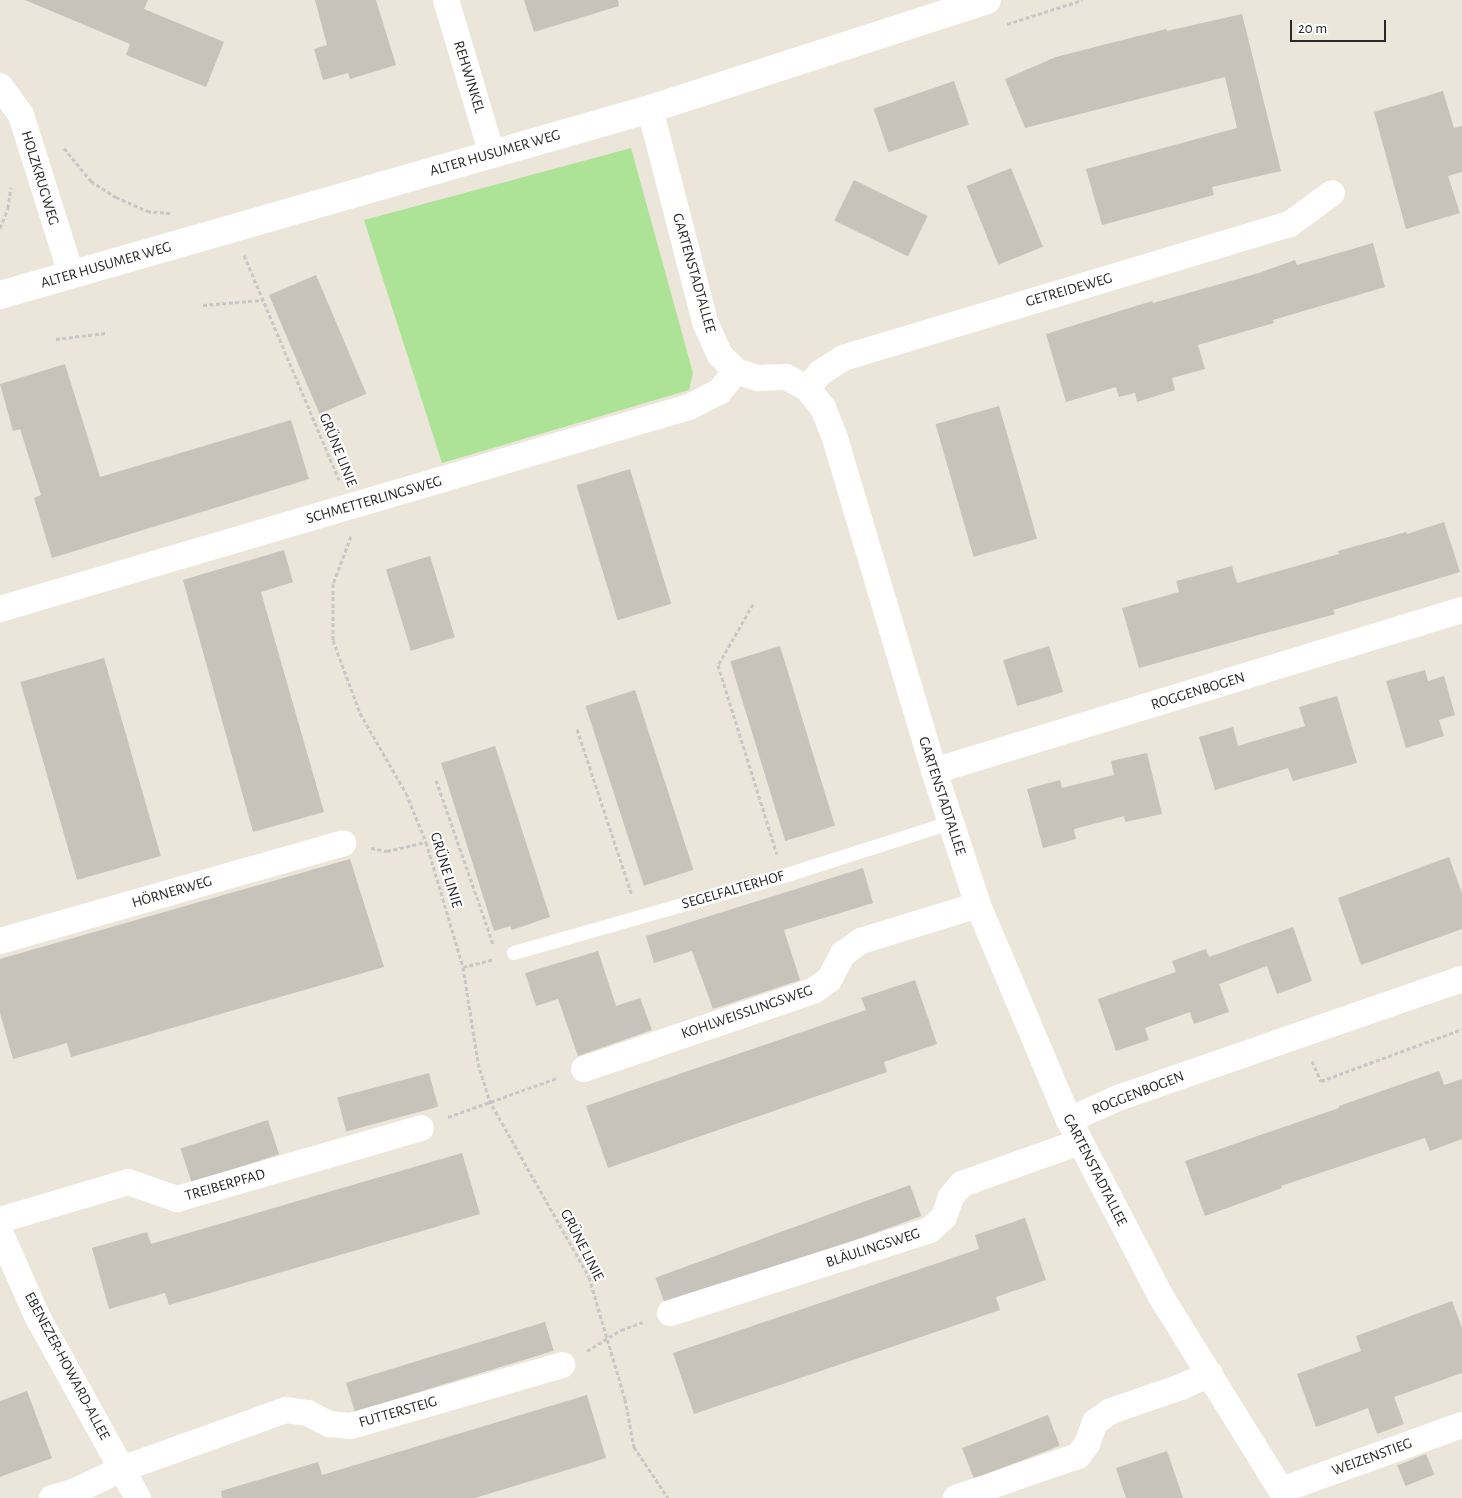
<!DOCTYPE html>
<meta charset="utf-8">
<style>
body{margin:0}
#map{position:relative;width:1462px;height:1498px;overflow:hidden;background:#ece5da;font-family:"Alegreya Sans",sans-serif}
div>[style]{position:absolute}
.green>*{inset:0;background:#ade396}
.building>*{inset:0;background:#c7c2ba;transform-origin:0 0}
.path>*{height:3px;margin-top:-1.5px;transform-origin:0;background:repeating-linear-gradient(90deg,#c7c7c7 0 4px,transparent 0 6.5px)}
.service>*{height:14px;margin:-7px;padding:0 7px;transform-origin:7px;border-radius:7px;background:#fff}
.minor>*{height:26px;margin:-13px;padding:0 13px;transform-origin:13px;border-radius:13px;background:#fff}
.tertiary>*{height:28px;margin:-14px;padding:0 14px;transform-origin:14px;border-radius:14px;background:#fff}
span{translate:-50% -50%;white-space:nowrap;text-align:center;line-height:1.15;-webkit-text-stroke:4px #fff;paint-order:stroke}
.street-label{font-size:15px;color:#292929}
.scale{position:absolute;left:1290px;top:20px;width:96px;height:22px;box-sizing:border-box;border:2px solid #292929;border-top:0;padding-left:6px;font-size:15px;line-height:18px;white-space:nowrap;color:#292929;-webkit-text-stroke:4px #fff;paint-order:stroke}
</style>
<div id="map">
<div class="green">
<i style="clip-path:polygon(631px 148px,693px 373px,689px 390px,442px 463px,364px 220px)"></i>
</div>
<div class="building">
<i style="clip-path:polygon(25px 0,148px 0,144px 9px,224px 42px,206px 87px,126px 55px,130px 44px)"></i>
<i style="clip-path:polygon(315px 0,376px 0,396px 65px,350px 79px,348px 73px,323px 80px,314px 49px,327px 45px)"></i>
<i style="clip-path:polygon(524px 0,618px 0,619px 6px,534px 32px)"></i>
<i style="clip-path:polygon(1242px 14px,1281px 171px,1212px 187px,1214px 195px,1102px 225px,1086px 169px,1237px 128px,1225px 77px,1025px 128px,1005px 79px,1056px 57px,1166px 29px,1167px 31px)"></i>
<i style="left:954px;top:81px;width:46px;height:85px;rotate:71deg"></i>
<i style="clip-path:polygon(1443px 91px,1454px 128px,1462px 126px,1462px 172px,1448px 176px,1460px 213px,1406px 229px,1374px 112px)"></i>
<i style="left:1011px;top:168px;width:85px;height:48px;rotate:68deg"></i>
<i style="left:854px;top:180px;width:82px;height:45px;rotate:26deg"></i>
<i style="clip-path:polygon(1373px 243px,1385px 287px,1273px 320px,1274px 323px,1198px 345px,1205px 369px,1172px 378px,1175px 390px,1137px 402px,1135px 393px,1119px 397px,1116px 387px,1066px 402px,1046px 334px,1152px 301px,1153px 303px,1259px 273px,1295px 260px,1297px 265px)"></i>
<i style="left:316px;top:275px;width:129px;height:51px;rotate:67deg"></i>
<i style="clip-path:polygon(65px 364px,100px 477px,291px 420px,309px 479px,52px 558px,34px 498px,41px 495px,20px 429px,13px 431px,0 384px)"></i>
<i style="left:999px;top:406px;width:138px;height:66px;rotate:74deg"></i>
<i style="left:630px;top:469px;width:141px;height:56px;rotate:73deg"></i>
<i style="clip-path:polygon(1444px 522px,1460px 572px,1333px 610px,1335px 614px,1139px 668px,1122px 608px,1179px 592px,1176px 581px,1232px 566px,1237px 583px,1339px 554px,1338px 551px,1406px 532px,1407px 534px)"></i>
<i style="clip-path:polygon(284px 550px,293px 582px,261px 592px,324px 812px,253px 832px,183px 580px)"></i>
<i style="left:430px;top:556px;width:85px;height:46px;rotate:73deg"></i>
<i style="left:780px;top:646px;width:188px;height:52px;rotate:73deg"></i>
<i style="left:1049px;top:646px;width:48px;height:48px;rotate:73deg"></i>
<i style="left:104px;top:658px;width:206px;height:87px;rotate:74deg"></i>
<i style="clip-path:polygon(1425px 670px,1428px 681px,1444px 676px,1455px 715px,1439px 720px,1444px 736px,1406px 748px,1386px 681px)"></i>
<i style="left:635px;top:690px;width:189px;height:52px;rotate:72deg"></i>
<i style="clip-path:polygon(1337px 696px,1357px 763px,1293px 781px,1288px 768px,1215px 790px,1199px 737px,1233px 727px,1238px 746px,1305px 726px,1299px 707px)"></i>
<i style="clip-path:polygon(495px 746px,550px 917px,512px 930px,510px 926px,494px 931px,441px 763px)"></i>
<i style="clip-path:polygon(1147px 753px,1162px 814px,1125px 822px,1124px 816px,1074px 829px,1076px 839px,1043px 848px,1027px 789px,1060px 780px,1062px 788px,1114px 775px,1111px 761px)"></i>
<i style="clip-path:polygon(1449px 857px,1462px 893px,1462px 929px,1361px 965px,1338px 898px)"></i>
<i style="clip-path:polygon(350px 859px,384px 967px,71px 1057px,67px 1043px,13px 1059px,0 1013px,0 959px)"></i>
<i style="clip-path:polygon(863px 868px,873px 903px,784px 930px,800px 980px,713px 1009px,692px 951px,654px 963px,646px 936px)"></i>
<i style="clip-path:polygon(1293px 927px,1312px 981px,1277px 994px,1267px 966px,1219px 984px,1229px 1012px,1194px 1024px,1190px 1012px,1145px 1028px,1149px 1040px,1116px 1051px,1098px 999px,1176px 972px,1172px 961px,1206px 949px,1209px 957px)"></i>
<i style="clip-path:polygon(598px 951px,616px 1006px,640px 998px,652px 1030px,578px 1056px,558px 999px,536px 1006px,525px 973px)"></i>
<i style="clip-path:polygon(915px 980px,937px 1044px,884px 1062px,887px 1072px,608px 1168px,586px 1106px,866px 1010px,861px 998px)"></i>
<i style="clip-path:polygon(1439px 1071px,1444px 1085px,1462px 1079px,1462px 1139px,1430px 1151px,1425px 1138px,1281px 1186px,1282px 1188px,1205px 1216px,1185px 1161px,1339px 1108px,1339px 1106px)"></i>
<i style="left:429px;top:1073px;width:35px;height:95px;rotate:75deg"></i>
<i style="left:268px;top:1120px;width:36px;height:92px;rotate:72deg"></i>
<i style="clip-path:polygon(462px 1153px,480px 1214px,169px 1305px,165px 1293px,109px 1309px,92px 1248px,147px 1232px,151px 1244px)"></i>
<i style="left:910px;top:1185px;width:33px;height:271px;rotate:70deg"></i>
<i style="clip-path:polygon(1025px 1218px,1046px 1280px,996px 1297px,1000px 1310px,694px 1414px,673px 1353px,979px 1249px,975px 1235px)"></i>
<i style="clip-path:polygon(1452px 1301px,1462px 1328px,1462px 1373px,1394px 1397px,1404px 1424px,1377px 1434px,1368px 1408px,1316px 1427px,1297px 1374px,1361px 1351px,1356px 1336px)"></i>
<i style="left:545px;top:1322px;width:30px;height:208px;rotate:73deg"></i>
<i style="clip-path:polygon(27px 1391px,52px 1458px,0 1477px,0 1401px)"></i>
<i style="clip-path:polygon(587px 1395px,606px 1458px,475px 1498px,222px 1498px,221px 1491px,318px 1462px,322px 1475px)"></i>
<i style="left:1048px;top:1415px;width:33px;height:92px;rotate:69deg"></i>
<i style="clip-path:polygon(1167px 1451px,1183px 1498px,1126px 1498px,1116px 1468px)"></i>
<i style="left:1426px;top:1454px;width:22px;height:31px;rotate:68deg"></i>
</div>
<div class="path">
<i style="left:1007px;top:24px;width:79px;rotate:-17.7deg"></i>
<i style="left:64px;top:148px;width:43px;rotate:50.7deg"></i>
<i style="left:91px;top:181px;width:30px;rotate:33deg"></i>
<i style="left:116px;top:197px;width:34px;rotate:24deg"></i>
<i style="left:147px;top:211px;width:25px;rotate:5deg"></i>
<i style="left:0;top:228px;width:22px;rotate:-68deg"></i>
<i style="left:8px;top:208px;width:21px;rotate:-82deg"></i>
<i style="left:244px;top:255px;width:244px;rotate:67.1deg"></i>
<i style="left:203px;top:305px;width:60px;rotate:-4.8deg"></i>
<i style="left:56px;top:339px;width:50px;rotate:-6.8deg"></i>
<i style="left:351px;top:536px;width:51px;rotate:110.6deg"></i>
<i style="left:333px;top:584px;width:56px;rotate:90deg"></i>
<i style="left:333px;top:640px;width:78px;rotate:69.7deg"></i>
<i style="left:360px;top:713px;width:92px;rotate:60.1deg"></i>
<i style="left:406px;top:793px;width:53px;rotate:67.8deg"></i>
<i style="left:426px;top:842px;width:130px;rotate:73.5deg"></i>
<i style="left:463px;top:967px;width:97px;rotate:81.1deg"></i>
<i style="left:478px;top:1063px;width:39px;rotate:73deg"></i>
<i style="left:489px;top:1100px;width:203px;rotate:60.5deg"></i>
<i style="left:589px;top:1277px;width:127px;rotate:73.6deg"></i>
<i style="left:625px;top:1399px;width:49px;rotate:79.4deg"></i>
<i style="left:634px;top:1447px;width:61px;rotate:56.3deg"></i>
<i style="left:753px;top:604px;width:70px;rotate:119.8deg"></i>
<i style="left:718px;top:665px;width:198px;rotate:72.7deg"></i>
<i style="left:577px;top:729px;width:175px;rotate:71.7deg"></i>
<i style="left:436px;top:780px;width:174px;rotate:70.8deg"></i>
<i style="left:371px;top:848px;width:16px;rotate:11deg"></i>
<i style="left:387px;top:851px;width:40px;rotate:-13deg"></i>
<i style="left:463px;top:967px;width:30px;rotate:-14deg"></i>
<i style="left:1312px;top:1061px;width:22px;rotate:66deg"></i>
<i style="left:1321px;top:1081px;width:150px;rotate:-20.2deg"></i>
<i style="left:448px;top:1117px;width:116px;rotate:-19.7deg"></i>
<i style="left:587px;top:1351px;width:40px;rotate:-32deg"></i>
<i style="left:621px;top:1330px;width:23px;rotate:-20deg"></i>
</div>
<div class="service">
<i style="left:514px;top:953px;width:281px;rotate:-15.9deg"></i>
<i style="left:784px;top:876px;width:174px;rotate:-17.7deg"></i>
</div>
<div class="minor">
<i style="left:446px;top:0;width:161px;rotate:73.4deg"></i>
<i style="left:0;top:86px;width:36px;rotate:54deg"></i>
<i style="left:21px;top:115px;width:167px;rotate:72.5deg"></i>
<i style="left:650px;top:109px;width:220px;rotate:75.5deg"></i>
<i style="left:705px;top:322px;width:36px;rotate:66deg"></i>
<i style="left:720px;top:355px;width:23px;rotate:45deg"></i>
<i style="left:736px;top:371px;width:23px;rotate:18deg"></i>
<i style="left:758px;top:378px;width:28px;rotate:-2deg"></i>
<i style="left:786px;top:377px;width:24px;rotate:28deg"></i>
<i style="left:807px;top:388px;width:26px;rotate:51deg"></i>
<i style="left:823px;top:408px;width:29px;rotate:68deg"></i>
<i style="left:834px;top:435px;width:351px;rotate:73.4deg"></i>
<i style="left:934px;top:771px;width:141px;rotate:71.8deg"></i>
<i style="left:978px;top:905px;width:233px;rotate:67.1deg"></i>
<i style="left:1069px;top:1120px;width:197px;rotate:62.5deg"></i>
<i style="left:1160px;top:1295px;width:239px;rotate:58.2deg"></i>
<i style="left:807px;top:388px;width:20px;rotate:-49deg"></i>
<i style="left:820px;top:373px;width:27px;rotate:-33deg"></i>
<i style="left:843px;top:358px;width:467px;rotate:-16.7deg"></i>
<i style="left:1290px;top:224px;width:52px;rotate:-36.4deg"></i>
<i style="left:0;top:609px;width:718px;rotate:-16.34deg"></i>
<i style="left:689px;top:407px;width:34px;rotate:-27deg"></i>
<i style="left:719px;top:392px;width:27px;rotate:-51deg"></i>
<i style="left:934px;top:771px;width:552px;rotate:-16.96deg"></i>
<i style="left:0;top:941px;width:357px;rotate:-15.9deg"></i>
<i style="left:584px;top:1069px;width:242px;rotate:-18.8deg"></i>
<i style="left:813px;top:991px;width:19px;rotate:-35deg"></i>
<i style="left:829px;top:980px;width:30px;rotate:-62deg"></i>
<i style="left:843px;top:954px;width:22px;rotate:-36deg"></i>
<i style="left:861px;top:941px;width:122px;rotate:-17.1deg"></i>
<i style="left:1069px;top:1120px;width:54px;rotate:-24.2deg"></i>
<i style="left:1118px;top:1098px;width:364px;rotate:-19.1deg"></i>
<i style="left:0;top:1220px;width:134px;rotate:-16.5deg"></i>
<i style="left:128px;top:1182px;width:52px;rotate:19.1deg"></i>
<i style="left:177px;top:1199px;width:254px;rotate:-16.2deg"></i>
<i style="left:0;top:1232px;width:92px;rotate:66.2deg"></i>
<i style="left:37px;top:1316px;width:208px;rotate:61deg"></i>
<i style="left:670px;top:1313px;width:273px;rotate:-17.7deg"></i>
<i style="left:930px;top:1230px;width:19px;rotate:-43deg"></i>
<i style="left:944px;top:1217px;width:21px;rotate:-71deg"></i>
<i style="left:951px;top:1197px;width:17px;rotate:-50deg"></i>
<i style="left:962px;top:1184px;width:125px;rotate:-19.6deg"></i>
<i style="left:1282px;top:1490px;width:191px;rotate:-19.9deg"></i>
<i style="left:52px;top:1498px;width:22px;rotate:-16deg"></i>
<i style="left:73px;top:1492px;width:54px;rotate:-25.1deg"></i>
<i style="left:122px;top:1469px;width:174px;rotate:-19.8deg"></i>
<i style="left:286px;top:1410px;width:22px;rotate:8deg"></i>
<i style="left:308px;top:1413px;width:24px;rotate:28deg"></i>
<i style="left:329px;top:1424px;width:22px;rotate:5deg"></i>
<i style="left:351px;top:1426px;width:220px;rotate:-16.1deg"></i>
<i style="left:956px;top:1498px;width:129px;rotate:-19deg"></i>
<i style="left:1078px;top:1456px;width:15px;rotate:-53deg"></i>
<i style="left:1087px;top:1444px;width:23px;rotate:-70deg"></i>
<i style="left:1095px;top:1422px;width:19px;rotate:-35deg"></i>
<i style="left:1111px;top:1411px;width:74px;rotate:-18.9deg"></i>
<i style="left:1181px;top:1387px;width:32px;rotate:-24deg"></i>
</div>
<div class="tertiary">
<i style="left:0;top:295px;width:676px;rotate:-15.97deg"></i>
<i style="left:650px;top:109px;width:354px;rotate:-17.9deg"></i>
</div>
<div class="street-label">
<span style="left:469px;top:77px;rotate:73deg">REHWINKEL</span>
<span style="left:495px;top:153px;rotate:-16deg">ALTER HUSUMER WEG</span>
<span style="left:40px;top:178px;rotate:73deg">HOLZKRUGWEG</span>
<span style="left:106px;top:265px;rotate:-16deg">ALTER HUSUMER WEG</span>
<span style="left:694px;top:273px;rotate:74deg">GARTENSTADTALLEE</span>
<span style="left:1069px;top:290px;rotate:-16deg">GETREIDEWEG</span>
<span style="left:338px;top:450px;rotate:68deg">GRÜNE LINIE</span>
<span style="left:374px;top:500px;rotate:-16deg">SCHMETTERLINGSWEG</span>
<span style="left:1198px;top:691px;rotate:-17deg">ROGGENBOGEN</span>
<span style="left:942px;top:796px;rotate:72deg">GARTENSTADTALLEE</span>
<span style="left:446px;top:870px;rotate:73deg">GRÜNE LINIE</span>
<span style="left:733px;top:890px;rotate:-16deg">SEGELFALTERHOF</span>
<span style="left:172px;top:892px;rotate:-16deg">HÖRNERWEG</span>
<span style="left:747px;top:1012px;rotate:-19deg">KOHLWEISSLINGSWEG</span>
<span style="left:1138px;top:1093px;rotate:-21deg">ROGGENBOGEN</span>
<span style="left:1095px;top:1170px;rotate:63deg">GARTENSTADTALLEE</span>
<span style="left:225px;top:1185px;rotate:-16deg">TREIBERPFAD</span>
<span style="left:582px;top:1245px;rotate:63deg">GRÜNE LINIE</span>
<span style="left:873px;top:1248px;rotate:-18deg">BLÄULINGSWEG</span>
<span style="left:67px;top:1366px;rotate:62deg">EBENEZER-HOWARD-ALLEE</span>
<span style="left:398px;top:1412px;rotate:-16deg">FUTTERSTEIG</span>
<span style="left:1372px;top:1457px;rotate:-20deg">WEIZENSTIEG</span>
</div>
<div class="scale">20 m</div>
</div>
